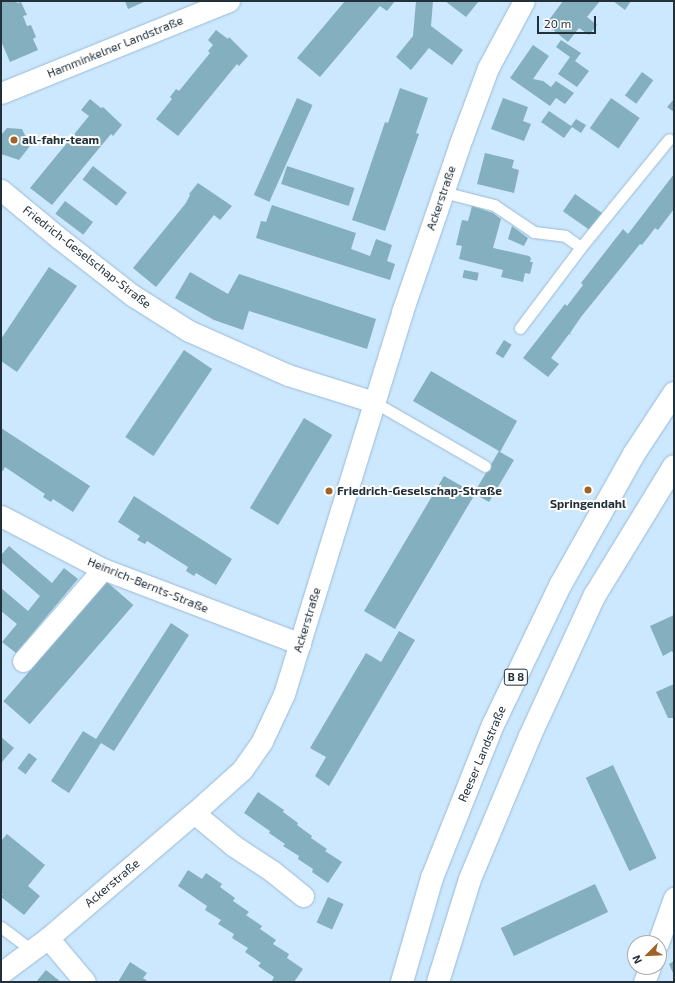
<!DOCTYPE html>
<meta charset="utf-8">
<style>
body{margin:0}
#map{position:relative;width:675px;height:983px;overflow:hidden;background:#cce8fe;font-family:"Exo 2",sans-serif}
div>[style]{position:absolute}
.building>*{inset:0;background:#83afbf;transform-origin:0 0}
.roads{filter:drop-shadow(0 0 1px #99bad5) drop-shadow(0 0 1px #99bad5)}
.lane>*{height:11px;margin:-5.5px;padding:0 5.5px;transform-origin:5.5px;border-radius:5.5px;background:#fff}
.street>*{height:21px;margin:-10.5px;padding:0 10.5px;transform-origin:10.5px;border-radius:10.5px;background:#fff}
.primary>*{height:22px;margin:-11px;padding:0 11px;transform-origin:11px;border-radius:11px;background:#fff}
.dots>*{width:11px;height:11px;translate:-50% -50%;box-sizing:border-box;border:2px solid #fff;border-radius:50%}
span{translate:-50% -50%;white-space:nowrap;text-align:center;line-height:1.15;-webkit-text-stroke:4px #fff;paint-order:stroke}
.shield-label span{padding:1px 3px;background:#fff;border:1px solid;border-radius:3px;-webkit-text-stroke-width:0}
.shield-label{font-size:11px;color:#22303a;font-weight:700}
.street-label{font-size:12px;color:#22303a}
.poi-label{font-size:12px;color:#22303a;font-weight:700}
.left{translate:0 -50%;text-align:left}
.frame{position:absolute;inset:0;border:2px solid #22303a;pointer-events:none}
.north{position:absolute;left:627px;top:935px;width:40px;height:40px;box-sizing:border-box;background:#fff;border:1px solid #a7acb0;border-radius:50%;rotate:246deg;font-size:11px;font-weight:700;line-height:16px;text-align:center;color:#22303a}
.north::after{content:'';display:block;margin:auto;width:14px;height:18px;background:#9f6325;clip-path:polygon(50% 0,100% 100%,50% 72%,0 100%)}
.scale{position:absolute;left:537px;top:16px;width:59px;height:18px;box-sizing:border-box;border:2px solid #22303a;border-top:0;padding-left:5px;font-size:12px;line-height:14px;white-space:nowrap;color:#22303a;-webkit-text-stroke:3px #fff;paint-order:stroke}
</style>
<div id="map">
<div class="building">
<i style="clip-path:polygon(1px 1px,16px 1px,17px 3px,21px 2px,27px 15px,23px 16px,27px 26px,31px 25px,36px 37px,33px 39px,38px 50px,10px 62px,1px 41px)"></i>
<i style="clip-path:polygon(125px 1px,146px 1px,128px 9px)"></i>
<i style="clip-path:polygon(345px 1px,395px 1px,387px 11px,380px 6px,320px 77px,297px 58px)"></i>
<i style="clip-path:polygon(416px 1px,433px 1px,431px 26px,463px 50px,452px 65px,429px 48px,411px 70px,396px 57px,413px 36px)"></i>
<i style="clip-path:polygon(445px 1px,479px 1px,466px 17px)"></i>
<i style="clip-path:polygon(563px 1px,600px 1px,587px 17px,597px 25px,589px 35px,579px 28px,568px 42px,546px 24px)"></i>
<i style="clip-path:polygon(613px 1px,631px 1px,625px 10px)"></i>
<i style="clip-path:polygon(216px 30px,228px 39px,229px 37px,248px 56px,239px 66px,237px 64px,178px 136px,156px 119px,172px 99px,170px 97px,176px 89px,179px 91px,210px 53px,208px 51px,213px 45px,208px 40px)"></i>
<i style="clip-path:polygon(561px 40px,581px 53px,575px 61px,589px 71px,577px 87px,558px 74px,570px 57px,556px 47px)"></i>
<i style="clip-path:polygon(533px 45px,549px 56px,533px 79px,543px 81px,551px 87px,556px 81px,574px 93px,565px 104px,556px 98px,550px 106px,510px 78px)"></i>
<i style="left:642px;top:72px;width:14px;height:29px;rotate:36deg"></i>
<i style="clip-path:polygon(400px 88px,428px 98px,416px 133px,419px 134px,385px 231px,352px 220px,385px 122px,388px 123px)"></i>
<i style="left:297px;top:98px;width:17px;height:106px;rotate:24deg"></i>
<i style="clip-path:polygon(503px 98px,528px 107px,523px 121px,531px 124px,524px 141px,491px 129px)"></i>
<i style="left:611px;top:98px;width:35px;height:37px;rotate:35deg"></i>
<i style="clip-path:polygon(90px 99px,101px 108px,103px 107px,122px 125px,113px 136px,111px 134px,52px 205px,30px 188px,89px 116px,81px 110px)"></i>
<i style="clip-path:polygon(674px 99px,674px 112px,667px 107px)"></i>
<i style="clip-path:polygon(549px 111px,571px 126px,576px 119px,586px 125px,581px 133px,572px 127px,564px 138px,541px 122px)"></i>
<i style="clip-path:polygon(7px 128px,22px 129px,30px 146px,19px 160px,1px 154px,1px 135px)"></i>
<i style="clip-path:polygon(485px 153px,514px 160px,512px 168px,519px 170px,514px 193px,477px 184px)"></i>
<i style="left:93px;top:166px;width:43px;height:17px;rotate:38deg"></i>
<i style="left:287px;top:166px;width:71px;height:19px;rotate:18deg"></i>
<i style="clip-path:polygon(674px 174px,674px 209px,658px 230px,655px 228px,642px 245px,640px 244px,581px 317px,570px 333px,571px 335px,569px 334px,551px 358px,559px 364px,548px 377px,523px 358px,565px 304px,567px 306px,583px 285px,581px 283px,623px 229px,628px 234px)"></i>
<i style="clip-path:polygon(198px 183px,232px 206px,220px 220px,214px 215px,156px 287px,133px 268px,186px 203px,190px 195px,189px 194px)"></i>
<i style="left:575px;top:194px;width:33px;height:21px;rotate:35deg"></i>
<i style="left:65px;top:201px;width:35px;height:16px;rotate:37deg"></i>
<i style="clip-path:polygon(272px 205px,356px 233px,351px 249px,370px 256px,376px 239px,392px 245px,387px 261px,395px 264px,390px 280px,256px 238px,261px 221px,266px 222px)"></i>
<i style="clip-path:polygon(472px 206px,493px 213px,501px 219px,493px 248px,529px 256px,531px 258px,530px 262px,533px 262px,530px 274px,525px 273px,523px 282px,501px 277px,503px 270px,459px 259px,462px 246px,456px 245px,462px 220px,468px 221px)"></i>
<i style="clip-path:polygon(512px 226px,528px 238px,524px 246px,508px 239px)"></i>
<i style="clip-path:polygon(49px 267px,77px 286px,17px 372px,1px 361px,1px 339px)"></i>
<i style="left:464px;top:270px;width:15px;height:8px;rotate:11deg"></i>
<i style="clip-path:polygon(190px 272px,228px 294px,239px 274px,376px 319px,367px 349px,249px 311px,243px 330px,214px 320px,175px 298px)"></i>
<i style="left:504px;top:340px;width:9px;height:16px;rotate:32deg"></i>
<i style="left:184px;top:350px;width:34px;height:105px;rotate:34deg"></i>
<i style="clip-path:polygon(431px 371px,517px 421px,500px 452px,514px 460px,489px 502px,475px 494px,395px 629px,364px 611px,444px 476px,474px 493px,499px 451px,413px 401px)"></i>
<i style="left:304px;top:418px;width:33px;height:105px;rotate:31deg"></i>
<i style="clip-path:polygon(1px 428px,90px 486px,73px 512px,53px 499px,51px 502px,43px 497px,45px 494px,5px 467px,3px 471px,1px 470px)"></i>
<i style="clip-path:polygon(134px 496px,232px 559px,216px 585px,196px 573px,194px 576px,186px 571px,188px 567px,147px 541px,145px 544px,137px 540px,140px 536px,118px 522px)"></i>
<i style="clip-path:polygon(9px 546px,52px 583px,64px 568px,78px 579px,16px 653px,2px 642px,17px 624px,1px 611px,1px 588px,28px 611px,40px 596px,1px 562px,1px 555px)"></i>
<i style="left:107px;top:582px;width:35px;height:158px;rotate:41deg"></i>
<i style="clip-path:polygon(674px 615px,674px 655px,672px 651px,663px 656px,650px 626px)"></i>
<i style="clip-path:polygon(171px 623px,189px 635px,114px 751px,101px 743px,69px 793px,61px 788px,51px 781px,83px 731px,96px 739px)"></i>
<i style="clip-path:polygon(399px 631px,415px 640px,329px 786px,315px 776px,326px 757px,310px 748px,366px 653px,381px 662px)"></i>
<i style="clip-path:polygon(674px 684px,674px 718px,668px 718px,656px 692px)"></i>
<i style="clip-path:polygon(1px 737px,14px 748px,1px 763px)"></i>
<i style="left:29px;top:753px;width:10px;height:19px;rotate:37deg"></i>
<i style="left:613px;top:765px;width:103px;height:30px;rotate:65deg"></i>
<i style="clip-path:polygon(258px 792px,284px 810px,283px 812px,298px 823px,297px 825px,312px 836px,311px 838px,327px 849px,325px 851px,342px 862px,328px 883px,312px 872px,313px 869px,298px 859px,299px 856px,283px 846px,285px 844px,269px 833px,270px 831px,244px 813px)"></i>
<i style="clip-path:polygon(7px 834px,45px 865px,28px 886px,40px 896px,24px 915px,1px 897px,3px 894px,1px 893px,1px 841px)"></i>
<i style="clip-path:polygon(188px 870px,202px 879px,206px 873px,222px 884px,220px 887px,235px 898px,233px 901px,249px 912px,246px 915px,262px 926px,260px 929px,276px 940px,273px 944px,289px 954px,287px 958px,303px 969px,294px 982px,272px 981px,274px 977px,258px 966px,261px 963px,245px 952px,248px 948px,232px 938px,234px 934px,218px 924px,221px 920px,205px 910px,207px 906px,178px 886px)"></i>
<i style="left:595px;top:884px;width:31px;height:104px;rotate:65deg"></i>
<i style="left:328px;top:897px;width:17px;height:28px;rotate:24deg"></i>
<i style="clip-path:polygon(674px 961px,674px 975px,669px 964px)"></i>
<i style="clip-path:polygon(130px 962px,147px 973px,143px 978px,149px 982px,118px 982px)"></i>
<i style="clip-path:polygon(46px 970px,61px 982px,36px 982px)"></i>
</div>
<div class="roads">
<div class="lane">
<i style="left:443px;top:192px;width:53px;rotate:14.3deg"></i>
<i style="left:494px;top:205px;width:48px;rotate:34deg"></i>
<i style="left:534px;top:232px;width:31px;rotate:7deg"></i>
<i style="left:565px;top:236px;width:19px;rotate:35deg"></i>
<i style="left:520px;top:328px;width:101px;rotate:-53deg"></i>
<i style="left:581px;top:247px;width:139px;rotate:-50.8deg"></i>
<i style="left:374px;top:402px;width:128px;rotate:30deg"></i>
<i style="left:1px;top:927px;width:38px;rotate:37deg"></i>
</div>
<div class="street">
<i style="left:1px;top:93px;width:246px;rotate:-22deg"></i>
<i style="left:1px;top:190px;width:75px;rotate:39.6deg"></i>
<i style="left:59px;top:238px;width:93px;rotate:38deg"></i>
<i style="left:132px;top:295px;width:67px;rotate:32.3deg"></i>
<i style="left:189px;top:331px;width:108px;rotate:24deg"></i>
<i style="left:288px;top:375px;width:90px;rotate:17.4deg"></i>
<i style="left:1px;top:516px;width:115px;rotate:27.5deg"></i>
<i style="left:103px;top:569px;width:211px;rotate:20.8deg"></i>
<i style="left:23px;top:661px;width:122px;rotate:-49deg"></i>
<i style="left:194px;top:813px;width:52px;rotate:39.5deg"></i>
<i style="left:234px;top:846px;width:45px;rotate:33.3deg"></i>
<i style="left:272px;top:871px;width:40px;rotate:39deg"></i>
<i style="left:48px;top:938px;width:57px;rotate:49.9deg"></i>
<i style="left:658px;top:943px;width:48px;rotate:-70.4deg"></i>
<i style="left:1px;top:973px;width:59px;rotate:-36.7deg"></i>
<i style="left:48px;top:938px;width:192px;rotate:-40.6deg"></i>
<i style="left:194px;top:813px;width:64px;rotate:-41.9deg"></i>
<i style="left:242px;top:770px;width:35px;rotate:-55deg"></i>
<i style="left:262px;top:741px;width:52px;rotate:-64.9deg"></i>
<i style="left:284px;top:694px;width:400px;rotate:-72.8deg"></i>
<i style="left:402px;top:312px;width:176px;rotate:-71deg"></i>
<i style="left:459px;top:146px;width:83px;rotate:-69.6deg"></i>
<i style="left:488px;top:68px;width:76px;rotate:-61.8deg"></i>
<i style="left:644px;top:982px;width:16px;rotate:-68deg"></i>
</div>
<div class="primary">
<i style="left:402px;top:982px;width:108px;rotate:-73.9deg"></i>
<i style="left:432px;top:878px;width:165px;rotate:-68.3deg"></i>
<i style="left:493px;top:725px;width:157px;rotate:-64.3deg"></i>
<i style="left:561px;top:584px;width:149px;rotate:-60.7deg"></i>
<i style="left:634px;top:454px;width:73px;rotate:-56.7deg"></i>
<i style="left:438px;top:982px;width:108px;rotate:-72.7deg"></i>
<i style="left:470px;top:879px;width:155px;rotate:-67.2deg"></i>
<i style="left:530px;top:736px;width:155px;rotate:-65.3deg"></i>
<i style="left:595px;top:595px;width:151px;rotate:-58.5deg"></i>
</div>
</div>
<div class="dots">
<i style="left:14px;top:140px;background:#9f6325"></i>
<i style="left:588px;top:490px;background:#9f6325"></i>
<i style="left:329px;top:491px;background:#9f6325"></i>
</div>
<div class="shield-label">
<span style="left:516px;top:677px">B 8</span>
</div>
<div class="street-label">
<span style="left:115px;top:47px;rotate:-22deg">Hamminkelner Landstraße</span>
<span style="left:441px;top:198px;rotate:-71deg">Ackerstraße</span>
<span style="left:87px;top:257px;rotate:38deg">Friedrich-Geselschap-Straße</span>
<span style="left:148px;top:585px;rotate:22deg">Heinrich-Bernts-Straße</span>
<span style="left:307px;top:620px;rotate:-73deg">Ackerstraße</span>
<span style="left:482px;top:754px;rotate:-67deg">Reeser Landstraße</span>
<span style="left:112px;top:883px;rotate:-40deg">Ackerstraße</span>
</div>
<div class="poi-label">
<span class="left" style="left:22px;top:140px">all-fahr-team</span>
<span class="left" style="left:337px;top:491px">Friedrich-Geselschap-Straße</span>
<span style="left:588px;top:504px">Springendahl</span>
</div>
<div class="frame"></div>
<div class="north">N</div>
<div class="scale">20 m</div>
</div>
